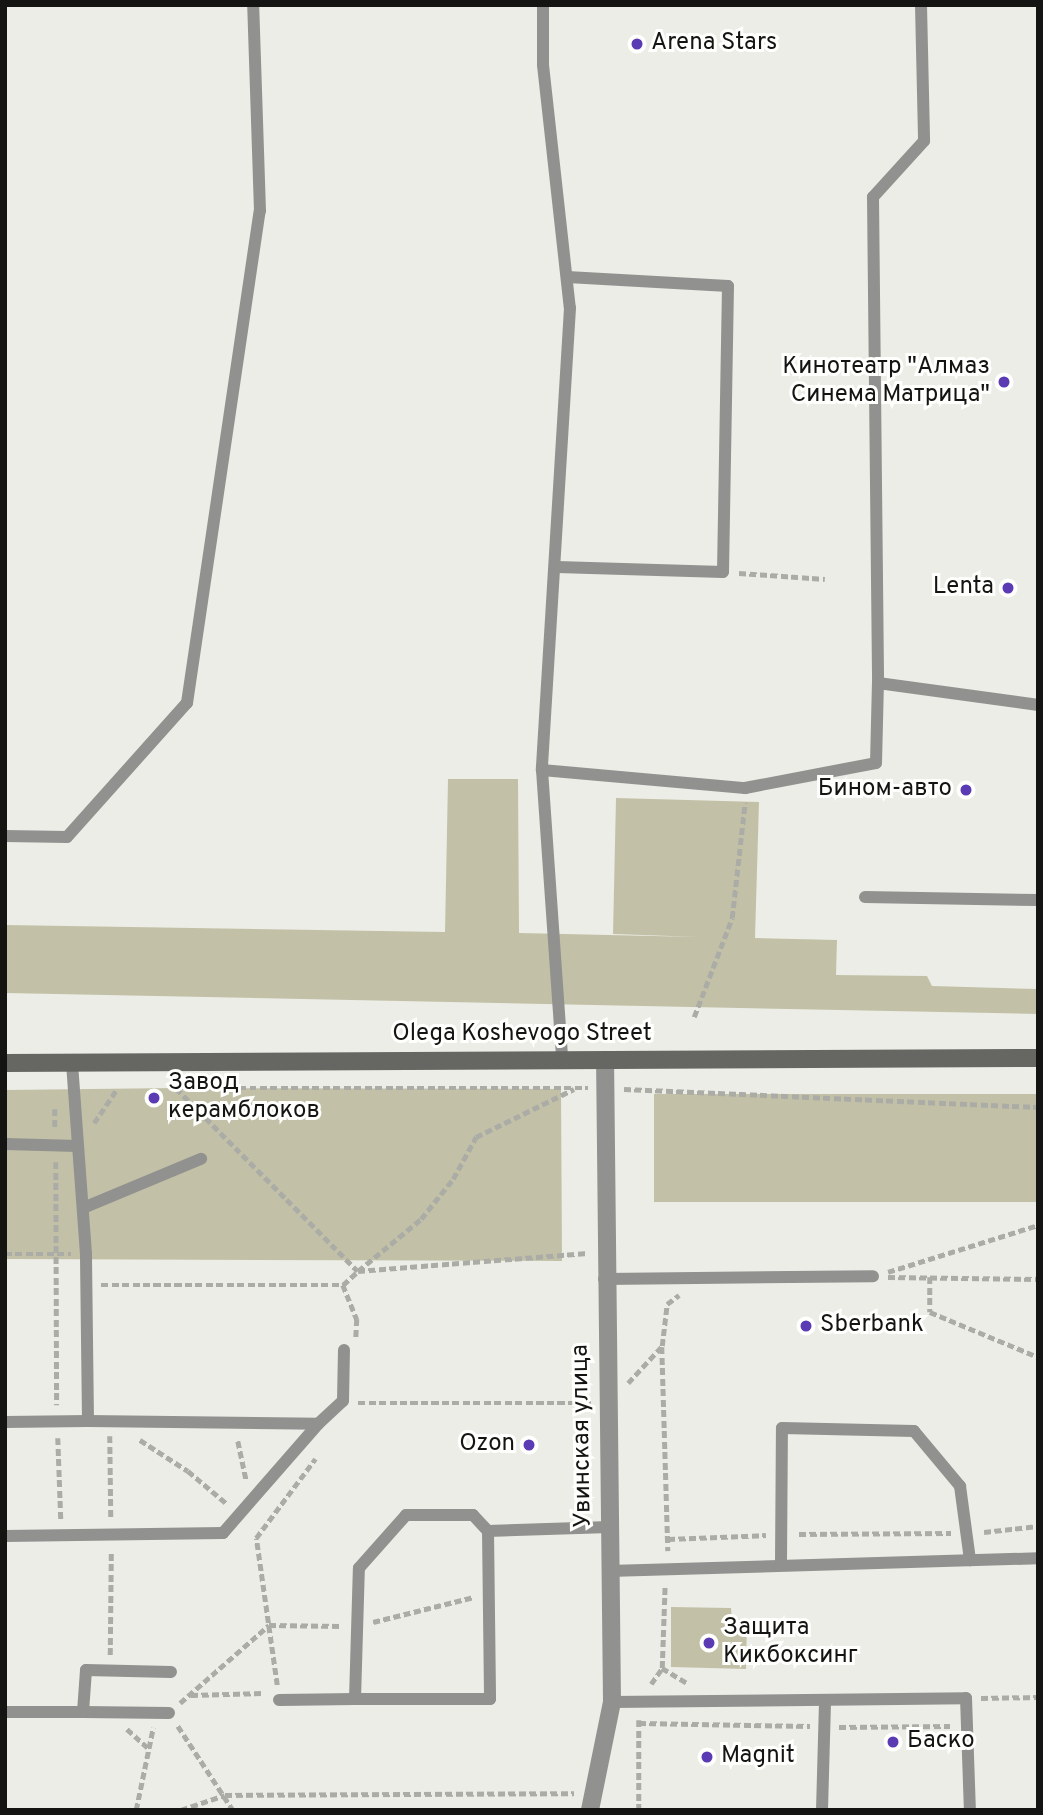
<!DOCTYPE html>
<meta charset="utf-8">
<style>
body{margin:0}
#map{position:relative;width:1043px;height:1815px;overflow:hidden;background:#edede7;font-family:Overpass,sans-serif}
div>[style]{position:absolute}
.green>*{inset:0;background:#c2c1a7;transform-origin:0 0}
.path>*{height:4.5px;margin-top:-2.25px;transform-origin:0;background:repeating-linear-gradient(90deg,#acaca7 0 7px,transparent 0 10.5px)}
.lane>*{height:12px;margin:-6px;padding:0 6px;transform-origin:6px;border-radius:6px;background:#91918f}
.street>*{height:18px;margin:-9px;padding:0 9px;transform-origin:9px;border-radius:9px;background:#91918f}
.secondary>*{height:18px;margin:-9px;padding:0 9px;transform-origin:9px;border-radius:9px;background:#666663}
.dots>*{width:19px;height:19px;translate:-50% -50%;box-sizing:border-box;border:4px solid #fffffe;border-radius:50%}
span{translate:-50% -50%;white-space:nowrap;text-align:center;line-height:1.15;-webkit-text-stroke:6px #fffffe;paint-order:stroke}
.poi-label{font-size:24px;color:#141412}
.left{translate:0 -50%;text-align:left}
.right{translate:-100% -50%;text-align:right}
.street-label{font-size:24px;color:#141412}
.frame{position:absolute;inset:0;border:7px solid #141412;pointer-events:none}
</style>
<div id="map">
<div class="green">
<i style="clip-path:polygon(448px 779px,518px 779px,519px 933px,699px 937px,613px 934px,616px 798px,759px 802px,755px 938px,837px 940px,836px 975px,927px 976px,932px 986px,1038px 989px,1038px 1014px,5px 993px,5px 925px,445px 932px)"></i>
<i style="clip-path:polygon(176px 1088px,561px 1089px,562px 1261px,5px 1259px,5px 1090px)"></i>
<i style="left:654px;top:1094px;width:384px;height:108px"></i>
<i style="clip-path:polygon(671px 1607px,731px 1608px,732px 1619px,747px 1619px,746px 1669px,671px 1667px)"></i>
</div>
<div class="path">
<i style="left:739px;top:573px;width:86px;rotate:4deg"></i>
<i style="left:694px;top:1017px;width:106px;rotate:-69deg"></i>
<i style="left:732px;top:918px;width:116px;rotate:-83.6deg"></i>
<i style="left:176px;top:1088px;width:412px"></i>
<i style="left:176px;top:1088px;width:258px;rotate:45.2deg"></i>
<i style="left:358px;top:1271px;width:82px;rotate:-39.5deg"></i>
<i style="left:421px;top:1219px;width:51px;rotate:-51.3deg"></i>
<i style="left:453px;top:1179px;width:48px;rotate:-61.3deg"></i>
<i style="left:476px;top:1137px;width:109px;rotate:-26.1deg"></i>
<i style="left:624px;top:1089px;width:414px;rotate:2.5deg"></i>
<i style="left:55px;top:1109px;width:19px;rotate:90deg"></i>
<i style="left:94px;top:1123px;width:41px;rotate:-55.9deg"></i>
<i style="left:56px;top:1162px;width:243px;rotate:89.8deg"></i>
<i style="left:5px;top:1254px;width:66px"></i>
<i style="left:888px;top:1272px;width:157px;rotate:-17.4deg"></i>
<i style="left:888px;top:1277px;width:150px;rotate:0.8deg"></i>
<i style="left:930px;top:1277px;width:35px;rotate:90deg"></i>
<i style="left:930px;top:1312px;width:117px;rotate:22.6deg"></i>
<i style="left:101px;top:1285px;width:242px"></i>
<i style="left:343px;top:1285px;width:21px;rotate:-43deg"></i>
<i style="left:358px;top:1271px;width:230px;rotate:-4.5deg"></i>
<i style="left:343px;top:1285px;width:37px;rotate:68deg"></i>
<i style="left:357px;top:1319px;width:19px;rotate:93deg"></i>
<i style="left:662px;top:1347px;width:204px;rotate:88.3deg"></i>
<i style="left:628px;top:1383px;width:50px;rotate:-47.4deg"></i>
<i style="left:662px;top:1346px;width:42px;rotate:-83.2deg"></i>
<i style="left:667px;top:1304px;width:15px;rotate:-37deg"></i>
<i style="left:358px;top:1403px;width:233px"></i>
<i style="left:110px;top:1436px;width:82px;rotate:89.3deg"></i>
<i style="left:58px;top:1438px;width:82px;rotate:87.9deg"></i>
<i style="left:140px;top:1440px;width:57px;rotate:32.9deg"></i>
<i style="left:188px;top:1471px;width:50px;rotate:40.1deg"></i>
<i style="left:238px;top:1441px;width:40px;rotate:78deg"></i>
<i style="left:984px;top:1532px;width:54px;rotate:-6.3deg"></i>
<i style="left:799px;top:1534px;width:152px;rotate:-0.4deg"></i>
<i style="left:668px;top:1539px;width:98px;rotate:-2.3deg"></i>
<i style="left:373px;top:1622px;width:104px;rotate:-13.9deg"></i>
<i style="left:110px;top:1655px;width:104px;rotate:-89.4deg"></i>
<i style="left:662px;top:1668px;width:29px;rotate:31deg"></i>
<i style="left:651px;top:1684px;width:19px;rotate:-55deg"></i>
<i style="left:662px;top:1668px;width:84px;rotate:-88deg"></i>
<i style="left:277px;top:1685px;width:148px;rotate:-98.1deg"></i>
<i style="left:256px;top:1538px;width:99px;rotate:-53.2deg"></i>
<i style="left:191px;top:1695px;width:72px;rotate:-1.6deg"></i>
<i style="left:981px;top:1698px;width:57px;rotate:-1deg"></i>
<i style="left:180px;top:1703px;width:118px;rotate:-41.2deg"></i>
<i style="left:269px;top:1625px;width:72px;rotate:0.8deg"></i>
<i style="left:639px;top:1720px;width:90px;rotate:90deg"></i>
<i style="left:639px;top:1723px;width:171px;rotate:1deg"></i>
<i style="left:178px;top:1726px;width:100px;rotate:56.8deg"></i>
<i style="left:839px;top:1727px;width:111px;rotate:-0.5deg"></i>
<i style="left:127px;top:1729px;width:30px;rotate:42deg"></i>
<i style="left:136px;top:1810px;width:84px;rotate:-78.3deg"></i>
<i style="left:181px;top:1810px;width:46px;rotate:-18.8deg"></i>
<i style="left:225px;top:1795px;width:349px;rotate:-0.3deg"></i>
</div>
<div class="lane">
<i style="left:543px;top:5px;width:60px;rotate:90deg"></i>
<i style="left:543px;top:65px;width:244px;rotate:83.7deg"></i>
<i style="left:570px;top:308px;width:463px;rotate:93.5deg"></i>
<i style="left:542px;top:770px;width:290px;rotate:86deg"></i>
<i style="left:921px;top:5px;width:136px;rotate:88.7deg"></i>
<i style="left:924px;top:141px;width:76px;rotate:132.3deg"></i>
<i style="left:873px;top:197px;width:486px;rotate:89.4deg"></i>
<i style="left:878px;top:683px;width:162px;rotate:7.8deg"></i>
<i style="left:557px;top:567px;width:166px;rotate:1.7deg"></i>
<i style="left:723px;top:572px;width:286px;rotate:-89deg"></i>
<i style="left:728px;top:286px;width:161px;rotate:-176.8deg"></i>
<i style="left:542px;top:770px;width:204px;rotate:5.1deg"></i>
<i style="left:745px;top:788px;width:133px;rotate:-10.8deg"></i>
<i style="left:876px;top:763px;width:80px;rotate:-88.6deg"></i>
<i style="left:5px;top:836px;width:62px;rotate:0.9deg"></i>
<i style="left:67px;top:837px;width:180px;rotate:-48.2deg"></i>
<i style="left:187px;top:703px;width:497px;rotate:-81.6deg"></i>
<i style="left:260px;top:211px;width:206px;rotate:-91.9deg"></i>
<i style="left:865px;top:897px;width:173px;rotate:1deg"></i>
<i style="left:5px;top:1144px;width:73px;rotate:1.6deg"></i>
<i style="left:83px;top:1208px;width:128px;rotate:-22.6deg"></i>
<i style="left:604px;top:1279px;width:269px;rotate:-0.6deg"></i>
<i style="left:88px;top:1421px;width:230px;rotate:0.7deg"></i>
<i style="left:5px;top:1422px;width:83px;rotate:-0.7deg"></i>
<i style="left:88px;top:1421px;width:167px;rotate:-90.7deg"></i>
<i style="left:86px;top:1254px;width:193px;rotate:-94.2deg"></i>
<i style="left:488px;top:1531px;width:168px;rotate:89.3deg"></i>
<i style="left:490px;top:1699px;width:135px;rotate:180deg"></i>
<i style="left:355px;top:1699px;width:131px;rotate:-88.3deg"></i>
<i style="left:359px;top:1568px;width:71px;rotate:-48.4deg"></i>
<i style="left:406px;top:1515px;width:67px"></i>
<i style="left:473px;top:1515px;width:22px;rotate:47deg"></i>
<i style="left:488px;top:1531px;width:122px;rotate:-1.9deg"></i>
<i style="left:5px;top:1536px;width:218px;rotate:-0.8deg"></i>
<i style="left:223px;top:1533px;width:145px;rotate:-48.9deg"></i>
<i style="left:318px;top:1424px;width:34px;rotate:-43deg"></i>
<i style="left:343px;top:1401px;width:51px;rotate:-88.9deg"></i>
<i style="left:781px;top:1563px;width:135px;rotate:-89.6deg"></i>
<i style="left:782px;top:1428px;width:132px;rotate:1.3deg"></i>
<i style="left:914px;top:1431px;width:72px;rotate:50.1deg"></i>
<i style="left:960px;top:1486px;width:75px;rotate:82.3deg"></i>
<i style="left:609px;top:1571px;width:429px;rotate:-1.7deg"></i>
<i style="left:279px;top:1700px;width:76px;rotate:-0.8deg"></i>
<i style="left:612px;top:1702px;width:354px;rotate:-0.6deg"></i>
<i style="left:966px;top:1698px;width:112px;rotate:88deg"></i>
<i style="left:5px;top:1712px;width:78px"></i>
<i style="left:83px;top:1712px;width:42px;rotate:-85.9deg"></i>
<i style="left:86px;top:1670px;width:85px;rotate:1.3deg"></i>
<i style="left:83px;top:1712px;width:86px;rotate:0.7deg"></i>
<i style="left:822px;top:1810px;width:109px;rotate:-88.4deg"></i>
</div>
<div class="street">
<i style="left:590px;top:1810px;width:110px;rotate:-78.5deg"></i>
<i style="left:612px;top:1702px;width:642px;rotate:-90.62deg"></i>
</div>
<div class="secondary">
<i style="left:5px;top:1063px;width:1033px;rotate:-0.28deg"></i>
</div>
<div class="dots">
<i style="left:637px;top:44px;background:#5b3bb3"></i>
<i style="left:1004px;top:382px;background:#5b3bb3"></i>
<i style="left:1008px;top:588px;background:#5b3bb3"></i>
<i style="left:966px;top:790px;background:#5b3bb3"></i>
<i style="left:154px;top:1098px;background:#5b3bb3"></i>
<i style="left:806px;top:1326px;background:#5b3bb3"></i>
<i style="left:529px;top:1445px;background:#5b3bb3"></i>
<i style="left:709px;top:1643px;background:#5b3bb3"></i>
<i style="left:893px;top:1742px;background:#5b3bb3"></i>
<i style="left:707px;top:1757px;background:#5b3bb3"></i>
</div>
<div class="poi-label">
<span class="left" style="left:651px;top:44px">Arena Stars</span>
<span class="right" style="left:990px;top:382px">Кинотеатр "Алмаз<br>Синема Матрица"</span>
<span class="right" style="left:994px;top:588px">Lenta</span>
<span class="right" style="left:952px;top:790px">Бином-авто</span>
<span class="left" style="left:168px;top:1098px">Завод<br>керамблоков</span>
<span class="left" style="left:820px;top:1326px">Sberbank</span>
<span class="right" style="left:515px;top:1445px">Ozon</span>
<span class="left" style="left:723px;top:1643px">Защита<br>Кикбоксинг</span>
<span class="left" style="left:907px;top:1742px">Баско</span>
<span class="left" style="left:721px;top:1757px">Magnit</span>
</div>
<div class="street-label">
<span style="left:522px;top:1035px">Olega Koshevogo Street</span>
<span style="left:583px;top:1436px;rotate:-91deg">Увинская улица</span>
</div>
<div class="frame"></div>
</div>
